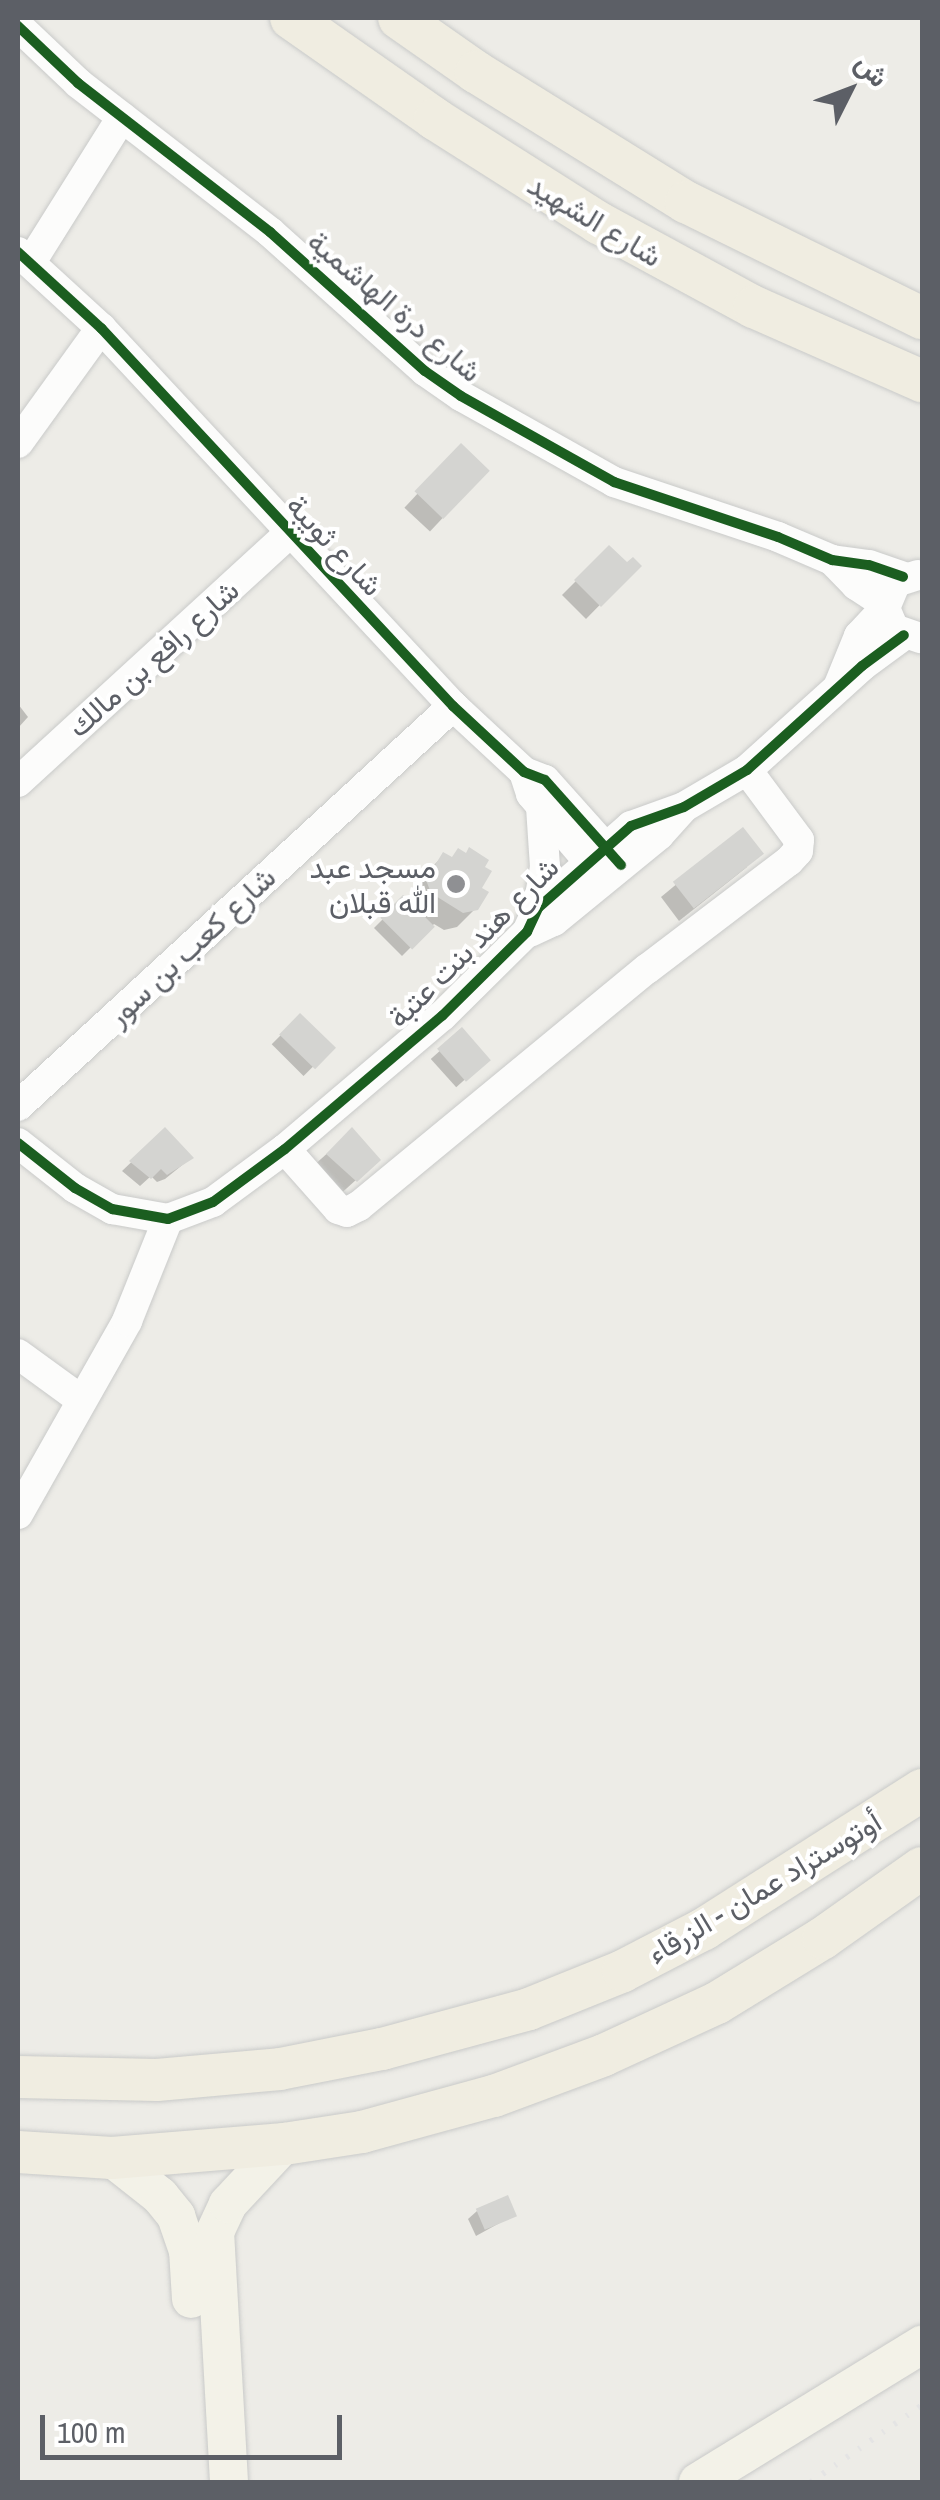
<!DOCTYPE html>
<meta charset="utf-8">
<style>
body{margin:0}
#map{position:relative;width:940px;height:2500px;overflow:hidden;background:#edece7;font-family:"Archivo Narrow",Vazirmatn,sans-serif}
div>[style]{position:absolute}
.shadow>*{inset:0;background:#0003;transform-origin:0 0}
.building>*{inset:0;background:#d4d4d1;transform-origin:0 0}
.roads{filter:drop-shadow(0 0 2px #c9cac9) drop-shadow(0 0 2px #c9cac9)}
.minor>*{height:30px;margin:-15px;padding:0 15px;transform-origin:15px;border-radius:15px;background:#fcfcfb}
.major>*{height:38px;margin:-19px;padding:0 19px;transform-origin:19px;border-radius:19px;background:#f3f2e8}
.highway>*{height:42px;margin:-21px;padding:0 21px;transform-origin:21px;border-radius:21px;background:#f0ede1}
.rail>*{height:6px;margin-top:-3px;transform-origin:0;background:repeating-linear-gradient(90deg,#e4e4e4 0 2.5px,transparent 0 14.5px)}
.cycleway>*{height:10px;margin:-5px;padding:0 5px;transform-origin:5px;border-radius:5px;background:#1b5e20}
.dots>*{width:28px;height:28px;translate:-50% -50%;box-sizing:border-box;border:5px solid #fff;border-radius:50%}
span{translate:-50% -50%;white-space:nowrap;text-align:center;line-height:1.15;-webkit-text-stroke:8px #fff;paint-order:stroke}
.street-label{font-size:30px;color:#5c5f66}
.poi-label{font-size:30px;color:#5c5f66}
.right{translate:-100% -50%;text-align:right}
.frame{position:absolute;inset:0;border:20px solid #5c5f66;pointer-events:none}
.north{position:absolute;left:800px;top:40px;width:100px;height:100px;-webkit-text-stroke:8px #fff;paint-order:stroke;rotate:48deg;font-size:28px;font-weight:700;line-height:40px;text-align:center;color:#5c5f66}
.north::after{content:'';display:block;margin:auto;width:35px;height:45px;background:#5c5f66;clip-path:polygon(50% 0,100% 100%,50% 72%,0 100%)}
.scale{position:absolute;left:40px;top:2415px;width:302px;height:45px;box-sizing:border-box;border:5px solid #5c5f66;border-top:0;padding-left:12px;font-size:30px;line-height:35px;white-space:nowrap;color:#5c5f66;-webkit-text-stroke:8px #fff;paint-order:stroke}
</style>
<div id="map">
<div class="shadow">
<i style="left:461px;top:447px;width:35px;height:83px;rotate:43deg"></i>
<i style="clip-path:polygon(609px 548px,626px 566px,638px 566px,586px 619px,562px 595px)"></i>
<i style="clip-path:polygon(18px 704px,28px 717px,18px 728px)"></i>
<i style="clip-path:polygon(742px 830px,747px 867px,679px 921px,661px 897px)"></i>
<i style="clip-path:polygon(444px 855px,479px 889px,476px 908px,457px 927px,444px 930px,434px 924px,402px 956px,374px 928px,403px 899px,407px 903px,426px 873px)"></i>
<i style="left:300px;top:1016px;width:45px;height:40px;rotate:45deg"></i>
<i style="left:462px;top:1031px;width:38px;height:42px;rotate:48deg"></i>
<i style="clip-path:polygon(164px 1131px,191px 1158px,165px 1179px,157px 1182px,151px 1176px,140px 1186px,122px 1171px)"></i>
<i style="left:352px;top:1131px;width:39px;height:47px;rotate:48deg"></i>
<i style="clip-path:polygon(477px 2211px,514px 2215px,476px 2236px,468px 2219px)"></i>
</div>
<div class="building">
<i style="left:461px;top:443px;width:40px;height:67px;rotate:44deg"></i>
<i style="clip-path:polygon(609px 545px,627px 562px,633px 557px,642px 566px,601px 607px,574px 580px)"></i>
<i style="left:743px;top:827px;width:34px;height:89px;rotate:52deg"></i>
<i style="clip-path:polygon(469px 847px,489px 860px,485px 867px,492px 871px,482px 888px,489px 892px,478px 910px,463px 913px,431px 893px,426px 880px,443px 852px,452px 857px,458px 848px,466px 853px)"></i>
<i style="left:403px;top:895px;width:45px;height:32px;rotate:45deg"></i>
<i style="left:300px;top:1013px;width:50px;height:30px;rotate:44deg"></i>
<i style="left:462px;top:1027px;width:44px;height:33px;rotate:49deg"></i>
<i style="clip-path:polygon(165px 1127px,194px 1158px,167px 1175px,161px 1169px,151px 1179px,129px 1161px)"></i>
<i style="clip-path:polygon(352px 1127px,381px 1160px,357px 1182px,326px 1154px)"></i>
<i style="left:508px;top:2195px;width:23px;height:35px;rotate:67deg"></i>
</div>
<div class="roads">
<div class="minor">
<i style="left:18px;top:26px;width:83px;rotate:43.5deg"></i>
<i style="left:78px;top:83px;width:243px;rotate:37.8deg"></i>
<i style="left:270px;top:232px;width:208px;rotate:41.9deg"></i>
<i style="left:425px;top:371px;width:44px;rotate:34.8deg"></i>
<i style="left:461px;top:396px;width:176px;rotate:29.3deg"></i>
<i style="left:614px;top:482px;width:173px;rotate:18.5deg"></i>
<i style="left:778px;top:537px;width:59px;rotate:23.1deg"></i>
<i style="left:832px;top:560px;width:37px;rotate:8deg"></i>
<i style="left:869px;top:565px;width:36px;rotate:19deg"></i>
<i style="left:18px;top:252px;width:113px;rotate:42.5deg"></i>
<i style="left:101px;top:328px;width:517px;rotate:47.04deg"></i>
<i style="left:453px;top:706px;width:97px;rotate:42.9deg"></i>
<i style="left:524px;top:772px;width:22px;rotate:21deg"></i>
<i style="left:545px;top:780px;width:114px;rotate:48.2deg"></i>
<i style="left:31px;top:262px;width:171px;rotate:-57.9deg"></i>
<i style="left:18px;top:443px;width:142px;rotate:-54.2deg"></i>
<i style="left:832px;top:560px;width:35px;rotate:46deg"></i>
<i style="left:856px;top:585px;width:35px;rotate:33deg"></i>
<i style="left:918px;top:575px;width:23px;rotate:162deg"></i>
<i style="left:896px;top:582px;width:28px;rotate:113deg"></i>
<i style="left:885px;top:608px;width:23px;rotate:67deg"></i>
<i style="left:894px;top:629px;width:28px;rotate:19deg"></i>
<i style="left:839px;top:685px;width:53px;rotate:-67.8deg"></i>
<i style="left:859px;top:636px;width:38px;rotate:-47deg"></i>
<i style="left:524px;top:772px;width:23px;rotate:72deg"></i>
<i style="left:531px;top:794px;width:108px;rotate:49.5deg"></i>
<i style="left:18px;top:782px;width:367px;rotate:-42.5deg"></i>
<i style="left:538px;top:908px;width:42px;rotate:-80.3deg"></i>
<i style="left:545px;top:867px;width:60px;rotate:-93.8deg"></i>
<i style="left:530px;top:932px;width:26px;rotate:-25deg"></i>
<i style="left:554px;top:921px;width:136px;rotate:-39.3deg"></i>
<i style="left:659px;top:835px;width:36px;rotate:-48deg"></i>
<i style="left:18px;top:1106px;width:591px;rotate:-42.6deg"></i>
<i style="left:18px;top:1143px;width:73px;rotate:38.3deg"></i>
<i style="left:75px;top:1188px;width:43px;rotate:29.6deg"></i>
<i style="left:112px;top:1209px;width:57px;rotate:10.1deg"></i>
<i style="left:168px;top:1219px;width:48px;rotate:-20.7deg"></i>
<i style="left:213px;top:1202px;width:89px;rotate:-36.4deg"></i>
<i style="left:285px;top:1149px;width:206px;rotate:-40.3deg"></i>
<i style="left:442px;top:1016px;width:120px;rotate:-44.7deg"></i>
<i style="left:527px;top:932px;width:26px;rotate:-65deg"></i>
<i style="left:538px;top:908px;width:124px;rotate:-41.4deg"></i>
<i style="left:631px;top:826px;width:56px;rotate:-19.7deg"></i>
<i style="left:684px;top:807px;width:73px;rotate:-30.4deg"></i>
<i style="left:747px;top:770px;width:155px;rotate:-42.1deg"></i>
<i style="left:862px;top:666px;width:52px;rotate:-36.4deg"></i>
<i style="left:285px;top:1149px;width:80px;rotate:48.5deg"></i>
<i style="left:338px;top:1209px;width:9px;rotate:18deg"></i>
<i style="left:347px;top:1212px;width:13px;rotate:-27deg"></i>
<i style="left:359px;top:1206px;width:373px;rotate:-39.5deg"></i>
<i style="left:647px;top:969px;width:178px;rotate:-37.3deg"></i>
<i style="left:789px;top:861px;width:13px;rotate:-48deg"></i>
<i style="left:798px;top:851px;width:11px;rotate:-85deg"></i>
<i style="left:799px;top:840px;width:87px;rotate:-126.6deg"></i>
<i style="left:18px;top:1354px;width:78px;rotate:36.1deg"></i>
<i style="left:18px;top:1514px;width:222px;rotate:-60.5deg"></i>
<i style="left:127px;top:1321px;width:110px;rotate:-68.1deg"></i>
</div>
<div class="major">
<i style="left:112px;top:2158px;width:61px;rotate:38.4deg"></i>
<i style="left:160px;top:2196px;width:26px;rotate:51deg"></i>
<i style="left:176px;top:2216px;width:36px;rotate:71deg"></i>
<i style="left:188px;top:2250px;width:49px;rotate:86.5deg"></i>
<i style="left:229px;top:2482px;width:250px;rotate:-93.2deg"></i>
<i style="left:215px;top:2232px;width:31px;rotate:-65deg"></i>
<i style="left:228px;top:2204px;width:82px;rotate:-47deg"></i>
<i style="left:698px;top:2482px;width:263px;rotate:-31.5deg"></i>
</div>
<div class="highway">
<i style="left:291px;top:18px;width:176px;rotate:35deg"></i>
<i style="left:435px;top:119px;width:194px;rotate:32.4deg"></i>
<i style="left:599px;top:223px;width:176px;rotate:28.5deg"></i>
<i style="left:754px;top:307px;width:184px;rotate:23.8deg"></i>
<i style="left:399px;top:18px;width:94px;rotate:35deg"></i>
<i style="left:476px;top:72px;width:247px;rotate:31.8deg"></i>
<i style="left:686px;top:202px;width:263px;rotate:26.2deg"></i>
<i style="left:18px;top:2077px;width:139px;rotate:1.2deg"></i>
<i style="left:157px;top:2080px;width:123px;rotate:-5.1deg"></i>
<i style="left:280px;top:2069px;width:104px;rotate:-11.1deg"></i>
<i style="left:382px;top:2049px;width:152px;rotate:-15.2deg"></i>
<i style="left:529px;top:2009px;width:101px;rotate:-22deg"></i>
<i style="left:623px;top:1971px;width:91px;rotate:-27.4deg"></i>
<i style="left:704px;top:1929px;width:259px;rotate:-32.5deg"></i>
<i style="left:18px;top:2152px;width:94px;rotate:3.7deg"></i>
<i style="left:112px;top:2158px;width:173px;rotate:-4.7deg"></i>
<i style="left:284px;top:2144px;width:79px;rotate:-8.7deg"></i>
<i style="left:362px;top:2132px;width:137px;rotate:-15.3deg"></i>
<i style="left:494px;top:2096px;width:117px;rotate:-20.4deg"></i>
<i style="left:604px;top:2055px;width:124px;rotate:-24.7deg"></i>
<i style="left:717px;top:2003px;width:124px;rotate:-31.5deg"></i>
<i style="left:823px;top:1938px;width:121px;rotate:-35.3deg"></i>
</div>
</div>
<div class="rail">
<i style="left:811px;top:2482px;width:135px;rotate:-34.7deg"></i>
</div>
<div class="cycleway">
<i style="left:18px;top:26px;width:83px;rotate:43.5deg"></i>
<i style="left:78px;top:83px;width:243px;rotate:37.8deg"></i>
<i style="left:270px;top:232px;width:208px;rotate:41.9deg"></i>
<i style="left:425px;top:371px;width:44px;rotate:34.8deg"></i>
<i style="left:461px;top:396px;width:176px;rotate:29.3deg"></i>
<i style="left:614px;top:482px;width:173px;rotate:18.5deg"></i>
<i style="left:778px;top:537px;width:59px;rotate:23.1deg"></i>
<i style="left:832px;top:560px;width:37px;rotate:8deg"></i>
<i style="left:869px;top:565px;width:36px;rotate:19deg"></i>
<i style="left:18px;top:252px;width:113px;rotate:42.5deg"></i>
<i style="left:101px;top:328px;width:517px;rotate:47.04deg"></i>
<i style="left:453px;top:706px;width:97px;rotate:42.9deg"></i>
<i style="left:524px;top:772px;width:22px;rotate:21deg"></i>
<i style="left:545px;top:780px;width:114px;rotate:48.2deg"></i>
<i style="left:18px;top:1143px;width:73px;rotate:38.3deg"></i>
<i style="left:75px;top:1188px;width:43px;rotate:29.6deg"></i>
<i style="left:112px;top:1209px;width:57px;rotate:10.1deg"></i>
<i style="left:168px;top:1219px;width:48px;rotate:-20.7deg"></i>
<i style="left:213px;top:1202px;width:89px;rotate:-36.4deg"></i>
<i style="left:285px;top:1149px;width:206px;rotate:-40.3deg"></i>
<i style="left:442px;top:1016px;width:120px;rotate:-44.7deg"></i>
<i style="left:527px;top:932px;width:26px;rotate:-65deg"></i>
<i style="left:538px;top:908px;width:124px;rotate:-41.4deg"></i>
<i style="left:631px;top:826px;width:56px;rotate:-19.7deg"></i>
<i style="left:684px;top:807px;width:73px;rotate:-30.4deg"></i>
<i style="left:747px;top:770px;width:155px;rotate:-42.1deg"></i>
<i style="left:862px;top:666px;width:52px;rotate:-36.4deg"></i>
</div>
<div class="dots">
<i style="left:456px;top:884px;background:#8f9093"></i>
</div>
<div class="street-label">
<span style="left:595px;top:220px;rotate:31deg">شارع الشهيد</span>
<span style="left:395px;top:306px;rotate:40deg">شارع درة الهاشمية</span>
<span style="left:335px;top:545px;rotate:47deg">شارع ثويبة</span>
<span style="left:153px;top:658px;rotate:-42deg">شارع رافع بن مالك</span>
<span style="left:473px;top:942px;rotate:-45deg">شارع هند بنت عتبة</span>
<span style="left:191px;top:946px;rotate:-43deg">شارع كعب بن سور</span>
<span style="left:764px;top:1887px;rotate:-31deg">أوتوستراد عمان - الزرقاء</span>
</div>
<div class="poi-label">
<span class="right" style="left:436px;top:884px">مسجد عبد<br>الله قبلان</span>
</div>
<div class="frame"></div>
<div class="north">ش</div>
<div class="scale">100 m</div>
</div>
